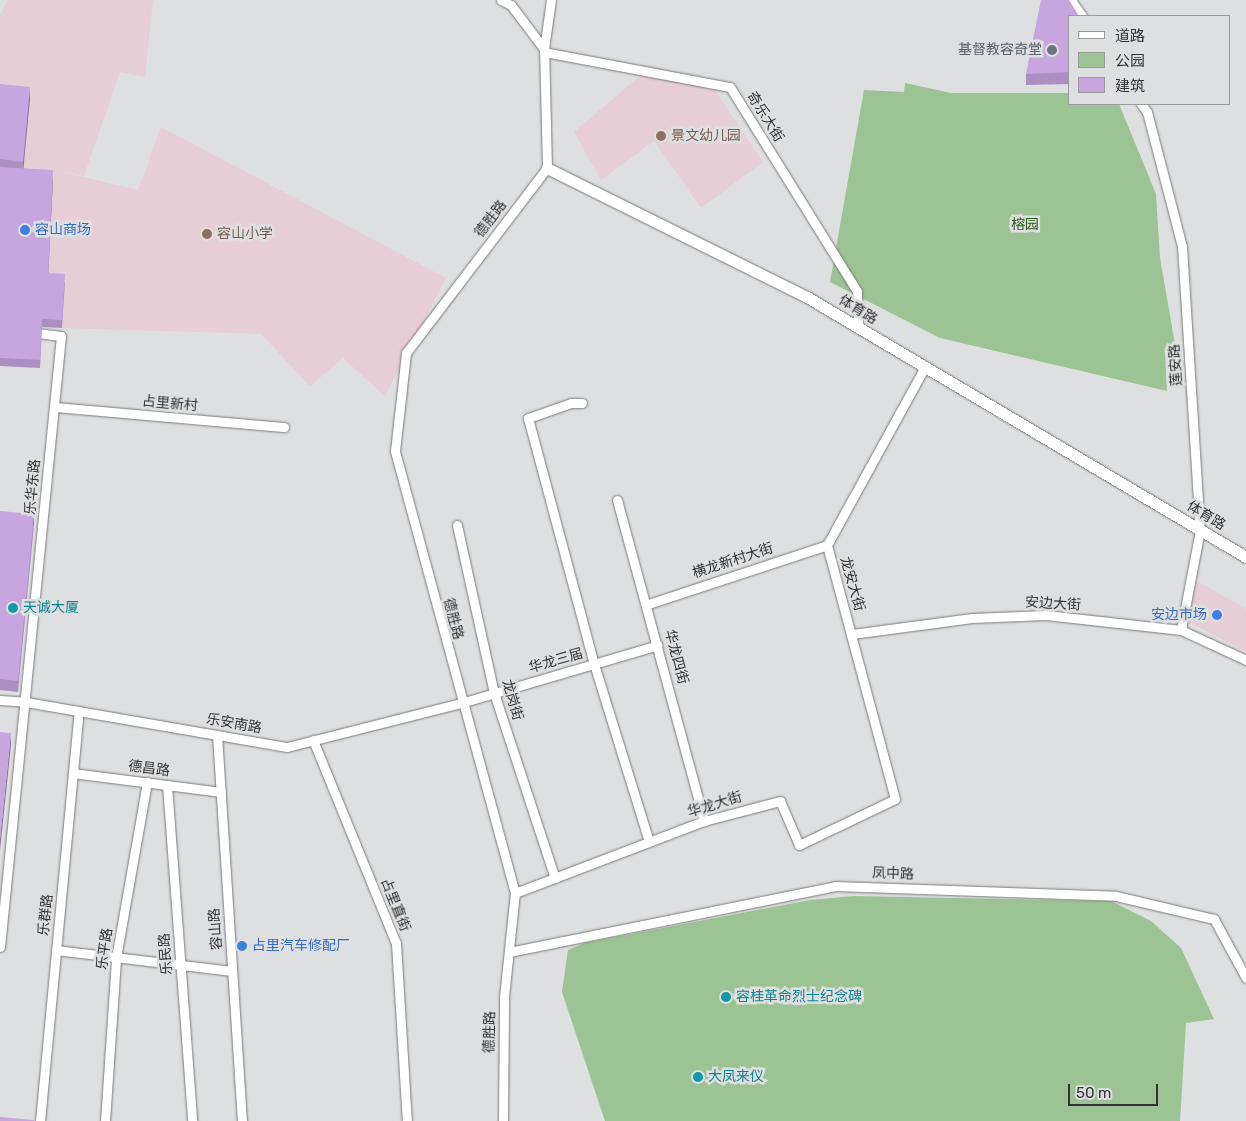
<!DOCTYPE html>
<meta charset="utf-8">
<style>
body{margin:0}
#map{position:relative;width:1246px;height:1121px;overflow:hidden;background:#dedfe0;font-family:Rubik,"Noto Sans SC",sans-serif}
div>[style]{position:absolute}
.commercial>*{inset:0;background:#e6cdd6}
.education>*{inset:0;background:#e7cdd5}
.green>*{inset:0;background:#9cc393}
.roads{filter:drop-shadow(0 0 1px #797a7a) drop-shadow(0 0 1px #797a7a)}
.minor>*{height:9px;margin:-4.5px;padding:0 4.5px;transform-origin:4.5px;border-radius:4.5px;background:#fff}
.tertiary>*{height:11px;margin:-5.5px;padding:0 5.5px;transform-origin:5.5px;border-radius:5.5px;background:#fff}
.wall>*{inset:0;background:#ab8fc0}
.shaded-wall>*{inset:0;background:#8b749c;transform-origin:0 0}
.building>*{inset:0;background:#c7a6df}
.dots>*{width:14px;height:14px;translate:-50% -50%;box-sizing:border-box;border:2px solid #dedfe0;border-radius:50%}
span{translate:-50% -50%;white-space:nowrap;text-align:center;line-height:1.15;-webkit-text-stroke:5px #dedfe0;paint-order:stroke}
.worship-label{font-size:14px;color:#5b616d}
.right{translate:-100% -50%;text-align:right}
.street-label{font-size:14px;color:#333334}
.education-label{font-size:14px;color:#785e54}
.left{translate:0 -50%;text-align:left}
.park-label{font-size:14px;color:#265d17}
.shop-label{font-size:14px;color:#366cbe}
.culture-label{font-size:14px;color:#0d838f}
.legend{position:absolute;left:1068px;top:15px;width:162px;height:90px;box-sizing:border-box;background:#dedfe0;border:1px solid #9a9a9b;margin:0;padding:6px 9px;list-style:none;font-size:15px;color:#333334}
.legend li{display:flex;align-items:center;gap:10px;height:25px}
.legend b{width:25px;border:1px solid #9a9a9b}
.scale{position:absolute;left:1068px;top:1084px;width:90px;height:22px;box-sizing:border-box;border:2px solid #333334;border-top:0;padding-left:6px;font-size:15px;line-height:18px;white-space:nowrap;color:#333334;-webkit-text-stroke:4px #dedfe0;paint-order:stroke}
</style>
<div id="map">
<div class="commercial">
<i style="clip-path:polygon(8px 0,153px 0,145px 77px,120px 72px,84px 176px,54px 170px,53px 179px,0 175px,0 15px)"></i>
<i style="clip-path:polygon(1195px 580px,1246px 609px,1246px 652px,1187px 621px)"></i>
</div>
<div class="education">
<i style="clip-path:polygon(642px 74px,714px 89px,763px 162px,701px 208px,654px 141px,601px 180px,574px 132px)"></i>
<i style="clip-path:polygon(161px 127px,446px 278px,385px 396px,343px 358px,310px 386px,261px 334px,62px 328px,65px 283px,48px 281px,54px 170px,138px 190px)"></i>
</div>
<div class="green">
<i style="clip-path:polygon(905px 83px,951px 93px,1070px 93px,1070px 104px,1119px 104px,1156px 194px,1160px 258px,1176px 350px,1165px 350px,1167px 391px,940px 338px,830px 282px,864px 90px,904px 92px)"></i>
<i style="clip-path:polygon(854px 896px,1111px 901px,1151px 921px,1181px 948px,1214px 1019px,1186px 1023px,1180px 1121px,605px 1121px,562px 992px,568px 950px,584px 943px,810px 900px)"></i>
</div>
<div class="roads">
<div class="minor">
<i style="left:501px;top:0;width:11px;rotate:27deg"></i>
<i style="left:511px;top:5px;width:55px;rotate:53.1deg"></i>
<i style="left:1071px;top:0;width:19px;rotate:55deg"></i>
<i style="left:544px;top:52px;width:189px;rotate:10.7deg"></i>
<i style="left:730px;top:87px;width:240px;rotate:58.1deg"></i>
<i style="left:857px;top:291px;width:37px;rotate:88deg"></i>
<i style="left:1141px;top:104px;width:10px;rotate:53deg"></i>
<i style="left:1147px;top:112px;width:138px;rotate:75.4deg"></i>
<i style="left:1182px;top:246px;width:285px;rotate:86.4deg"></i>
<i style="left:1200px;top:530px;width:102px;rotate:100.8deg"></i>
<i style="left:582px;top:403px;width:11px;rotate:180deg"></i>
<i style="left:571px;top:403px;width:46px;rotate:160.8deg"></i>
<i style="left:528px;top:418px;width:255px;rotate:75deg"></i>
<i style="left:594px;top:664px;width:186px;rotate:72.8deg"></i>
<i style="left:54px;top:407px;width:231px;rotate:5deg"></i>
<i style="left:617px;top:500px;width:333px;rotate:74.8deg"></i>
<i style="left:457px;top:525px;width:172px;rotate:77.6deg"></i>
<i style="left:494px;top:693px;width:195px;rotate:71.8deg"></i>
<i style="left:648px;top:604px;width:188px;rotate:-18.2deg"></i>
<i style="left:852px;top:634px;width:121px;rotate:-7.6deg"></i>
<i style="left:972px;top:618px;width:74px;rotate:-2.3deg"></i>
<i style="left:1046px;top:615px;width:136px;rotate:6.3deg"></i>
<i style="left:1181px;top:630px;width:72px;rotate:24.8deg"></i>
<i style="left:0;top:700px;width:26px;rotate:4deg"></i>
<i style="left:26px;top:702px;width:265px;rotate:9.8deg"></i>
<i style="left:287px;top:747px;width:179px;rotate:-14.2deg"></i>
<i style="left:461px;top:703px;width:205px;rotate:-16.4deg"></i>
<i style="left:217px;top:735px;width:387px;rotate:86.3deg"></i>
<i style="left:313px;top:740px;width:219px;rotate:67.8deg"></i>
<i style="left:396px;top:943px;width:178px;rotate:86.5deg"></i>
<i style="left:73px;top:773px;width:149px;rotate:7.3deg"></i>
<i style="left:167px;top:785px;width:337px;rotate:85.7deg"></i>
<i style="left:515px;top:893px;width:202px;rotate:-20.9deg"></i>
<i style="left:704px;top:821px;width:79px;rotate:-14.7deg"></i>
<i style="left:780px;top:801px;width:48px;rotate:66.6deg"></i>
<i style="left:799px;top:845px;width:106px;rotate:-25.6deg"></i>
<i style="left:895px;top:799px;width:263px;rotate:-105deg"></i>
<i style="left:827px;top:545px;width:203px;rotate:-61.2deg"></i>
<i style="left:0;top:947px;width:614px;rotate:-84.3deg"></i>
<i style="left:61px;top:336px;width:31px;rotate:-173deg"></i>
<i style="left:56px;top:950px;width:177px;rotate:6.8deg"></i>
<i style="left:509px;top:952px;width:333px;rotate:-11.4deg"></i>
<i style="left:835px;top:886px;width:281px;rotate:2deg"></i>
<i style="left:1116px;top:896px;width:101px;rotate:13.2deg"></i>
<i style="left:1214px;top:919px;width:67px;rotate:61.5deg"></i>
<i style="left:40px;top:1121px;width:412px;rotate:-84.6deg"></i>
<i style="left:105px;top:1121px;width:163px;rotate:-86.1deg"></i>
<i style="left:116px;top:958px;width:179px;rotate:-80deg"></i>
<i style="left:503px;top:1121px;width:124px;rotate:-89.5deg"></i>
<i style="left:504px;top:997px;width:105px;rotate:-84deg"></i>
<i style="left:515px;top:893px;width:458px;rotate:-105.2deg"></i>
<i style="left:395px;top:451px;width:99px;rotate:-83.6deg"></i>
<i style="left:406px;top:353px;width:233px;rotate:-52.7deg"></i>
<i style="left:547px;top:168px;width:119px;rotate:-91.4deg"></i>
<i style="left:544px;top:49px;width:49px;rotate:-81.9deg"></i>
</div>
<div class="tertiary">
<i style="left:547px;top:168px;width:290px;rotate:26.4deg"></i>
<i style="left:807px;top:297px;width:510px;rotate:30.64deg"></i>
</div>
</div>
<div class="wall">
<i style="clip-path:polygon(1070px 16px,1070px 84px,1026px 85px,1026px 74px)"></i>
<i style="clip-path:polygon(0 84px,30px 98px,23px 168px,53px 179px,48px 273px,65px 282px,62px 328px,42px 327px,40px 368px,0 366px)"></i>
<i style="clip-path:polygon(0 511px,34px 525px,18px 692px,0 690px)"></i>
</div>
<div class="shaded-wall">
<i style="clip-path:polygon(30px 87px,30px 98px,23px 173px,23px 162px)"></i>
<i style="clip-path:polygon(53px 170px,53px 179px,48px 281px,48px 273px)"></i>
<i style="left:34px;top:514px;width:11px;height:168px;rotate:90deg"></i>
<i style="clip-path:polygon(11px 733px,11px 745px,0 850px,0 839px)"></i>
</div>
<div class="building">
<i style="clip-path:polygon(1041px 0,1069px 0,1079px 16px,1070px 16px,1070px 72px,1026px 74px)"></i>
<i style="clip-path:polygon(0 84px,30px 87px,23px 162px,0 159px)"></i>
<i style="clip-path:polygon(0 167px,53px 170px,48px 273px,65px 274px,62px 320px,42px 319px,40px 360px,0 358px)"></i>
<i style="clip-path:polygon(0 511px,34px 514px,18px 681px,0 679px)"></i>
<i style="clip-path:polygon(0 732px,11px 733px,0 839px)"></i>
<i style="clip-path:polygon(0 1117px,34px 1120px,34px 1121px,0 1121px)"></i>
</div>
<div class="dots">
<i style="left:1052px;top:50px;background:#6b7280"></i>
<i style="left:661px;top:136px;background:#8d6e63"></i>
<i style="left:25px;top:230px;background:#3f7fe0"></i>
<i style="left:207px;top:234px;background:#8d6e63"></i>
<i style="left:13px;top:608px;background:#0f9aa8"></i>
<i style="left:1217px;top:615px;background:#3f7fe0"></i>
<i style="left:242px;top:946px;background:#3f7fe0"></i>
<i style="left:726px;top:997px;background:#0f9aa8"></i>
<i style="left:698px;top:1077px;background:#0f9aa8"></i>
</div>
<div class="worship-label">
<span class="right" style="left:1042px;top:50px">基督教容奇堂</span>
</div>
<div class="street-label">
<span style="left:765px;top:117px;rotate:58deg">奇乐大街</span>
<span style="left:491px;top:219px;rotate:-53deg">德胜路</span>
<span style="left:858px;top:310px;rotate:31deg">体育路</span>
<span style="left:1176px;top:365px;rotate:-94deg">莲安路</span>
<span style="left:170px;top:404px;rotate:5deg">占里新村</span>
<span style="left:33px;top:487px;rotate:-85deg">乐华东路</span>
<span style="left:1206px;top:516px;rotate:31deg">体育路</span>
<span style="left:733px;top:561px;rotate:-18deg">横龙新村大街</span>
<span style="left:852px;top:584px;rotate:74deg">龙安大街</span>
<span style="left:1053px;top:604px;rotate:3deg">安边大街</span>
<span style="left:453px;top:619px;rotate:75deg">德胜路</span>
<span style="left:676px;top:657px;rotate:75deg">华龙四街</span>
<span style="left:556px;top:661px;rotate:-16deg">华龙三届</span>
<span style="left:512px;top:700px;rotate:74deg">龙岗街</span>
<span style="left:234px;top:724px;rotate:10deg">乐安南路</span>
<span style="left:149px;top:769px;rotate:7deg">德昌路</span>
<span style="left:715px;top:805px;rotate:-17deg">华龙大街</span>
<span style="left:893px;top:874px;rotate:2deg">凤中路</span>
<span style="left:395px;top:905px;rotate:68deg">占里直街</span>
<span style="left:46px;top:915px;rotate:-84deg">乐群路</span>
<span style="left:216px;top:929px;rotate:-94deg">容山路</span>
<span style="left:105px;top:949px;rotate:-82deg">乐平路</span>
<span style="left:166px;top:954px;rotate:-94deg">乐民路</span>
<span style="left:490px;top:1032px;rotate:-89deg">德胜路</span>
</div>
<div class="education-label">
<span class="left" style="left:671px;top:136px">景文幼儿园</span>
<span class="left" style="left:217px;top:234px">容山小学</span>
</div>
<div class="park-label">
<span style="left:1025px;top:225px">榕园</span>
</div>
<div class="shop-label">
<span class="left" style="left:35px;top:230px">容山商场</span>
<span class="right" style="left:1207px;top:615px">安边市场</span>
<span class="left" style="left:252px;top:946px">占里汽车修配厂</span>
</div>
<div class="culture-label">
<span class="left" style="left:23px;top:608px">天诚大厦</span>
<span class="left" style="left:736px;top:997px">容桂革命烈士纪念碑</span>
<span class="left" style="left:708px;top:1077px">大凤来仪</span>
</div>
<ul class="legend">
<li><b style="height:6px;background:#fff"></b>道路</li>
<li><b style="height:14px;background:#9cc393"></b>公园</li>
<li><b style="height:14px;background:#c7a6df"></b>建筑</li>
</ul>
<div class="scale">50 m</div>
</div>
